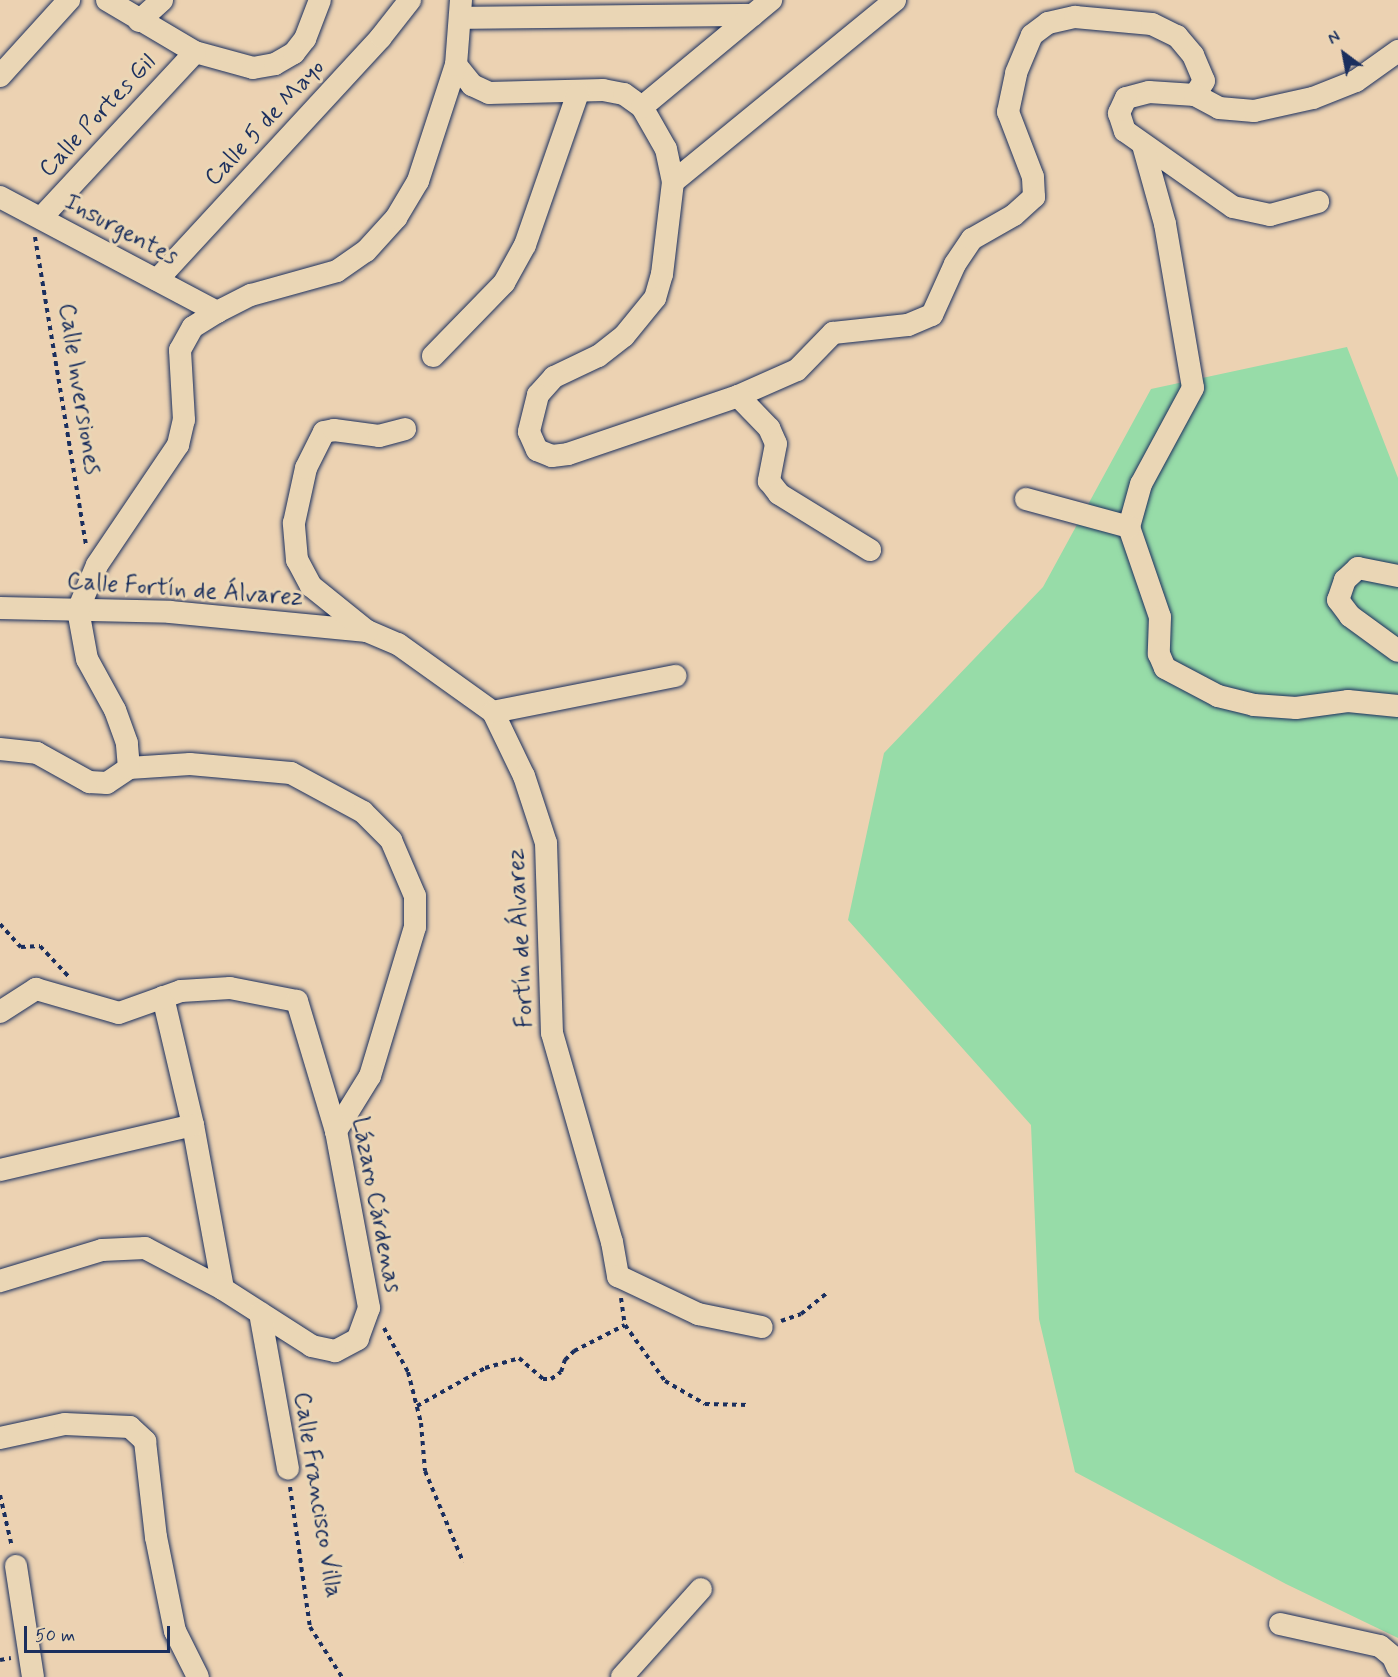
<!DOCTYPE html>
<meta charset="utf-8">
<style>
body{margin:0}
#map{position:relative;width:1398px;height:1677px;overflow:hidden;background:#ecd2b2;font-family:Mynerve,sans-serif}
div>[style]{position:absolute}
.green>*{inset:0;background:#97dca8}
.path>*{height:4px;margin-top:-2px;transform-origin:0;background:repeating-linear-gradient(90deg,#1b2f5e 0 4.5px,transparent 0 9px)}
.roads{filter:drop-shadow(0 0 2px #1b2f5e) drop-shadow(0 0 2px #1b2f5e)}
.street>*{height:22px;margin:-11px;padding:0 11px;transform-origin:11px;border-radius:11px;background:#ead6b5}
span{translate:-50% -50%;white-space:nowrap;text-align:center;line-height:1.15;-webkit-text-stroke:6px #ead6b5;paint-order:stroke}
.street-label{font-size:24px;color:#1b2f5e}
.north{position:absolute;left:1314px;top:24px;width:60px;height:60px;-webkit-text-stroke:4px #ead6b5;paint-order:stroke;rotate:328deg;font-size:16px;font-weight:700;line-height:24px;text-align:center;color:#1b2f5e}
.north::after{content:'';display:block;margin:auto;width:21px;height:27px;background:#1b2f5e;clip-path:polygon(50% 0,100% 100%,50% 72%,0 100%)}
.scale{position:absolute;left:24px;top:1626px;width:146px;height:27px;box-sizing:border-box;border:3px solid #1b2f5e;border-top:0;padding-left:8px;font-size:18px;line-height:21px;white-space:nowrap;color:#1b2f5e;-webkit-text-stroke:4px #ead6b5;paint-order:stroke}
</style>
<div id="map">
<div class="green">
<i style="clip-path:polygon(1347px 347px,1398px 478px,1398px 1638px,1286px 1584px,1075px 1472px,1039px 1319px,1031px 1125px,848px 920px,884px 753px,1043px 587px,1151px 389px)"></i>
</div>
<div class="path">
<i style="left:35px;top:237px;width:311px;rotate:80.6deg"></i>
<i style="left:0;top:924px;width:31px;rotate:48deg"></i>
<i style="left:21px;top:947px;width:19px;rotate:-3deg"></i>
<i style="left:40px;top:946px;width:42px;rotate:46.9deg"></i>
<i style="left:621px;top:1298px;width:27px;rotate:82deg"></i>
<i style="left:625px;top:1325px;width:69px;rotate:54.5deg"></i>
<i style="left:665px;top:1381px;width:46px;rotate:29.9deg"></i>
<i style="left:705px;top:1404px;width:44px;rotate:1.3deg"></i>
<i style="left:781px;top:1321px;width:21px;rotate:-19deg"></i>
<i style="left:801px;top:1314px;width:35px;rotate:-39deg"></i>
<i style="left:384px;top:1328px;width:50px;rotate:61.4deg"></i>
<i style="left:408px;top:1372px;width:53px;rotate:75.7deg"></i>
<i style="left:421px;top:1423px;width:48px;rotate:85.2deg"></i>
<i style="left:425px;top:1471px;width:99px;rotate:67.3deg"></i>
<i style="left:417px;top:1406px;width:78px;rotate:-29.2deg"></i>
<i style="left:485px;top:1368px;width:35px;rotate:-16deg"></i>
<i style="left:519px;top:1358px;width:32px;rotate:41deg"></i>
<i style="left:543px;top:1379px;width:8px"></i>
<i style="left:551px;top:1379px;width:12px;rotate:-35deg"></i>
<i style="left:561px;top:1372px;width:13px;rotate:-72deg"></i>
<i style="left:565px;top:1360px;width:13px;rotate:-45deg"></i>
<i style="left:574px;top:1351px;width:57px;rotate:-27deg"></i>
<i style="left:290px;top:1487px;width:141px;rotate:81.9deg"></i>
<i style="left:310px;top:1627px;width:59px;rotate:57.4deg"></i>
<i style="left:0;top:1495px;width:53px;rotate:77deg"></i>
<i style="left:0;top:1660px;width:11px;rotate:-10deg"></i>
</div>
<div class="roads">
<div class="street">
<i style="left:107px;top:0;width:102px;rotate:30.6deg"></i>
<i style="left:195px;top:52px;width:60px;rotate:15.4deg"></i>
<i style="left:253px;top:68px;width:22px;rotate:-10deg"></i>
<i style="left:275px;top:64px;width:22px;rotate:-30deg"></i>
<i style="left:294px;top:53px;width:18px;rotate:-52deg"></i>
<i style="left:305px;top:39px;width:42px;rotate:-69deg"></i>
<i style="left:460px;top:18px;width:293px;rotate:-0.6deg"></i>
<i style="left:139px;top:21px;width:31px;rotate:-42deg"></i>
<i style="left:456px;top:65px;width:26px;rotate:51deg"></i>
<i style="left:472px;top:85px;width:19px;rotate:25deg"></i>
<i style="left:489px;top:93px;width:114px;rotate:-1.5deg"></i>
<i style="left:603px;top:90px;width:21px;rotate:11deg"></i>
<i style="left:624px;top:94px;width:22px;rotate:36deg"></i>
<i style="left:642px;top:107px;width:48px;rotate:60.3deg"></i>
<i style="left:666px;top:149px;width:34px;rotate:78deg"></i>
<i style="left:673px;top:182px;width:93px;rotate:96.8deg"></i>
<i style="left:662px;top:274px;width:25px;rotate:106deg"></i>
<i style="left:655px;top:298px;width:49px;rotate:129.2deg"></i>
<i style="left:624px;top:336px;width:33px;rotate:142deg"></i>
<i style="left:598px;top:356px;width:49px;rotate:154.5deg"></i>
<i style="left:554px;top:377px;width:24px;rotate:132deg"></i>
<i style="left:538px;top:395px;width:38px;rotate:104deg"></i>
<i style="left:529px;top:432px;width:20px;rotate:66deg"></i>
<i style="left:537px;top:450px;width:16px;rotate:22deg"></i>
<i style="left:552px;top:456px;width:16px;rotate:-7deg"></i>
<i style="left:568px;top:454px;width:180px;rotate:-18.8deg"></i>
<i style="left:738px;top:396px;width:64px;rotate:-23.8deg"></i>
<i style="left:797px;top:370px;width:52px;rotate:-45.8deg"></i>
<i style="left:833px;top:333px;width:75px;rotate:-6.1deg"></i>
<i style="left:908px;top:325px;width:26px;rotate:-23deg"></i>
<i style="left:932px;top:315px;width:56px;rotate:-65.7deg"></i>
<i style="left:955px;top:264px;width:30px;rotate:-56deg"></i>
<i style="left:972px;top:239px;width:48px;rotate:-29.7deg"></i>
<i style="left:1014px;top:215px;width:27px;rotate:-42deg"></i>
<i style="left:1034px;top:197px;width:20px;rotate:-93deg"></i>
<i style="left:1033px;top:177px;width:70px;rotate:-111deg"></i>
<i style="left:1008px;top:112px;width:40px;rotate:-78deg"></i>
<i style="left:1016px;top:73px;width:41px;rotate:-67.2deg"></i>
<i style="left:1032px;top:35px;width:20px;rotate:-37deg"></i>
<i style="left:1048px;top:23px;width:28px;rotate:-13deg"></i>
<i style="left:1075px;top:17px;width:77px;rotate:5.2deg"></i>
<i style="left:1152px;top:24px;width:28px;rotate:26deg"></i>
<i style="left:1177px;top:36px;width:25px;rotate:50deg"></i>
<i style="left:1193px;top:55px;width:28px;rotate:67deg"></i>
<i style="left:1204px;top:81px;width:17px;rotate:123deg"></i>
<i style="left:1195px;top:95px;width:46px;rotate:-176.3deg"></i>
<i style="left:1149px;top:92px;width:24px;rotate:165deg"></i>
<i style="left:1126px;top:98px;width:17px;rotate:115deg"></i>
<i style="left:1119px;top:113px;width:19px;rotate:72deg"></i>
<i style="left:1125px;top:131px;width:132px;rotate:35.1deg"></i>
<i style="left:1233px;top:207px;width:38px;rotate:12deg"></i>
<i style="left:1270px;top:215px;width:50px;rotate:-15.2deg"></i>
<i style="left:0;top:76px;width:103px;rotate:-47.8deg"></i>
<i style="left:1195px;top:95px;width:27px;rotate:28deg"></i>
<i style="left:1219px;top:108px;width:35px;rotate:5deg"></i>
<i style="left:1254px;top:111px;width:60px;rotate:-12.4deg"></i>
<i style="left:1313px;top:98px;width:46px;rotate:-21.6deg"></i>
<i style="left:1356px;top:81px;width:52px;rotate:-35.5deg"></i>
<i style="left:642px;top:107px;width:168px;rotate:-39.7deg"></i>
<i style="left:1143px;top:145px;width:82px;rotate:74.4deg"></i>
<i style="left:1165px;top:224px;width:166px;rotate:80.3deg"></i>
<i style="left:1193px;top:388px;width:109px;rotate:118.4deg"></i>
<i style="left:1141px;top:484px;width:45px;rotate:105.6deg"></i>
<i style="left:1129px;top:527px;width:95px;rotate:71deg"></i>
<i style="left:1160px;top:617px;width:37px;rotate:92deg"></i>
<i style="left:1159px;top:654px;width:15px;rotate:67deg"></i>
<i style="left:1165px;top:668px;width:60px;rotate:27.8deg"></i>
<i style="left:1218px;top:696px;width:37px;rotate:14deg"></i>
<i style="left:1254px;top:705px;width:42px;rotate:4.1deg"></i>
<i style="left:1296px;top:708px;width:52px;rotate:-7.7deg"></i>
<i style="left:1348px;top:701px;width:50px;rotate:5.7deg"></i>
<i style="left:673px;top:182px;width:287px;rotate:-39.3deg"></i>
<i style="left:0;top:197px;width:246px;rotate:27.9deg"></i>
<i style="left:41px;top:218px;width:226px;rotate:-47.1deg"></i>
<i style="left:157px;top:280px;width:330px;rotate:-47.3deg"></i>
<i style="left:381px;top:37px;width:47px;rotate:-51.9deg"></i>
<i style="left:433px;top:356px;width:102px;rotate:-45.8deg"></i>
<i style="left:504px;top:283px;width:43px;rotate:-61.1deg"></i>
<i style="left:525px;top:245px;width:161px;rotate:-70.8deg"></i>
<i style="left:738px;top:396px;width:45px;rotate:45.9deg"></i>
<i style="left:769px;top:428px;width:17px;rotate:66deg"></i>
<i style="left:776px;top:444px;width:38px;rotate:101deg"></i>
<i style="left:769px;top:481px;width:16px;rotate:52deg"></i>
<i style="left:779px;top:494px;width:107px;rotate:31.6deg"></i>
<i style="left:1026px;top:499px;width:107px;rotate:15.2deg"></i>
<i style="left:1398px;top:576px;width:41px;rotate:-168.7deg"></i>
<i style="left:1358px;top:568px;width:18px;rotate:137deg"></i>
<i style="left:1345px;top:580px;width:21px;rotate:109deg"></i>
<i style="left:1338px;top:600px;width:20px;rotate:53deg"></i>
<i style="left:1350px;top:616px;width:59px;rotate:36.1deg"></i>
<i style="left:0;top:608px;width:170px;rotate:1.3deg"></i>
<i style="left:170px;top:612px;width:198px;rotate:5.5deg"></i>
<i style="left:367px;top:631px;width:34px;rotate:23deg"></i>
<i style="left:398px;top:644px;width:117px;rotate:35.6deg"></i>
<i style="left:493px;top:712px;width:71px;rotate:64.2deg"></i>
<i style="left:524px;top:776px;width:71px;rotate:71.8deg"></i>
<i style="left:546px;top:843px;width:190px;rotate:88.2deg"></i>
<i style="left:552px;top:1033px;width:217px;rotate:74deg"></i>
<i style="left:612px;top:1242px;width:35px;rotate:80deg"></i>
<i style="left:618px;top:1276px;width:89px;rotate:25.4deg"></i>
<i style="left:698px;top:1314px;width:65px;rotate:11.5deg"></i>
<i style="left:367px;top:631px;width:72px;rotate:-141.2deg"></i>
<i style="left:311px;top:586px;width:30px;rotate:-118deg"></i>
<i style="left:297px;top:560px;width:37px;rotate:-95deg"></i>
<i style="left:294px;top:523px;width:56px;rotate:-77.7deg"></i>
<i style="left:306px;top:468px;width:40px;rotate:-63.4deg"></i>
<i style="left:324px;top:432px;width:10px;rotate:-11deg"></i>
<i style="left:334px;top:430px;width:45px;rotate:7.6deg"></i>
<i style="left:379px;top:436px;width:27px;rotate:-15deg"></i>
<i style="left:493px;top:712px;width:186px;rotate:-11.2deg"></i>
<i style="left:0;top:749px;width:37px;rotate:6deg"></i>
<i style="left:37px;top:753px;width:60px;rotate:29.1deg"></i>
<i style="left:89px;top:782px;width:18px;rotate:3deg"></i>
<i style="left:107px;top:783px;width:27px;rotate:-34deg"></i>
<i style="left:129px;top:768px;width:61px;rotate:-3.8deg"></i>
<i style="left:190px;top:764px;width:101px;rotate:5.1deg"></i>
<i style="left:291px;top:773px;width:82px;rotate:28.4deg"></i>
<i style="left:363px;top:812px;width:40px;rotate:45deg"></i>
<i style="left:391px;top:840px;width:61px;rotate:66.8deg"></i>
<i style="left:415px;top:896px;width:31px;rotate:90deg"></i>
<i style="left:415px;top:927px;width:156px;rotate:106.8deg"></i>
<i style="left:370px;top:1076px;width:65px;rotate:121.7deg"></i>
<i style="left:129px;top:768px;width:25px;rotate:-95deg"></i>
<i style="left:127px;top:743px;width:35px;rotate:-110deg"></i>
<i style="left:115px;top:710px;width:58px;rotate:-118.8deg"></i>
<i style="left:87px;top:659px;width:50px;rotate:-100.4deg"></i>
<i style="left:78px;top:610px;width:49px;rotate:-67.1deg"></i>
<i style="left:97px;top:565px;width:145px;rotate:-56deg"></i>
<i style="left:178px;top:445px;width:26px;rotate:-77deg"></i>
<i style="left:184px;top:420px;width:70px;rotate:-93.3deg"></i>
<i style="left:180px;top:350px;width:26px;rotate:-61deg"></i>
<i style="left:193px;top:327px;width:28px;rotate:-32deg"></i>
<i style="left:217px;top:312px;width:38px;rotate:-27deg"></i>
<i style="left:251px;top:295px;width:89px;rotate:-15.6deg"></i>
<i style="left:337px;top:271px;width:35px;rotate:-35deg"></i>
<i style="left:366px;top:251px;width:45px;rotate:-47.7deg"></i>
<i style="left:396px;top:218px;width:43px;rotate:-59.3deg"></i>
<i style="left:418px;top:181px;width:122px;rotate:-71.9deg"></i>
<i style="left:456px;top:65px;width:65px;rotate:-85.6deg"></i>
<i style="left:163px;top:997px;width:131px;rotate:76.8deg"></i>
<i style="left:193px;top:1125px;width:167px;rotate:79.6deg"></i>
<i style="left:0;top:1012px;width:43px;rotate:-32.6deg"></i>
<i style="left:36px;top:989px;width:86px;rotate:16.1deg"></i>
<i style="left:119px;top:1013px;width:66px;rotate:-19.5deg"></i>
<i style="left:181px;top:991px;width:49px;rotate:-3.5deg"></i>
<i style="left:230px;top:988px;width:68px;rotate:11deg"></i>
<i style="left:297px;top:1001px;width:136px;rotate:73.3deg"></i>
<i style="left:336px;top:1131px;width:180px;rotate:79.4deg"></i>
<i style="left:369px;top:1308px;width:33px;rotate:110deg"></i>
<i style="left:358px;top:1339px;width:26px;rotate:152deg"></i>
<i style="left:335px;top:1351px;width:24px;rotate:-168deg"></i>
<i style="left:312px;top:1346px;width:106px;rotate:-147.4deg"></i>
<i style="left:223px;top:1289px;width:88px;rotate:-152.3deg"></i>
<i style="left:145px;top:1248px;width:43px;rotate:177.3deg"></i>
<i style="left:102px;top:1250px;width:107px;rotate:163.1deg"></i>
<i style="left:0;top:1170px;width:198px;rotate:-13.1deg"></i>
<i style="left:260px;top:1313px;width:158px;rotate:79.8deg"></i>
<i style="left:0;top:1438px;width:66px;rotate:-12.2deg"></i>
<i style="left:65px;top:1424px;width:65px;rotate:2.6deg"></i>
<i style="left:130px;top:1427px;width:21px;rotate:43deg"></i>
<i style="left:145px;top:1441px;width:97px;rotate:83.5deg"></i>
<i style="left:156px;top:1537px;width:96px;rotate:78.6deg"></i>
<i style="left:175px;top:1631px;width:51px;rotate:63.4deg"></i>
<i style="left:16px;top:1566px;width:112px;rotate:81.3deg"></i>
<i style="left:1280px;top:1624px;width:102px;rotate:12.4deg"></i>
<i style="left:1380px;top:1646px;width:17px;rotate:40deg"></i>
<i style="left:1393px;top:1657px;width:12px;rotate:66deg"></i>
<i style="left:622px;top:1677px;width:118px;rotate:-48.1deg"></i>
</div>
</div>
<div class="street-label">
<span style="left:98px;top:116px;rotate:-47deg">Calle Portes Gil</span>
<span style="left:265px;top:123px;rotate:-47deg">Calle 5 de Mayo</span>
<span style="left:121px;top:230px;rotate:28deg">Insurgentes</span>
<span style="left:79px;top:389px;rotate:81deg">Calle Inversiones</span>
<span style="left:185px;top:590px;rotate:4deg">Calle Fortín de Álvarez</span>
<span style="left:521px;top:938px;rotate:-93deg">Fortín de Álvarez</span>
<span style="left:376px;top:1205px;rotate:79deg">Lázaro Cárdenas</span>
<span style="left:317px;top:1495px;rotate:81deg">Calle Francisco Villa</span>
</div>
<div class="north">N</div>
<div class="scale">50 m</div>
</div>
